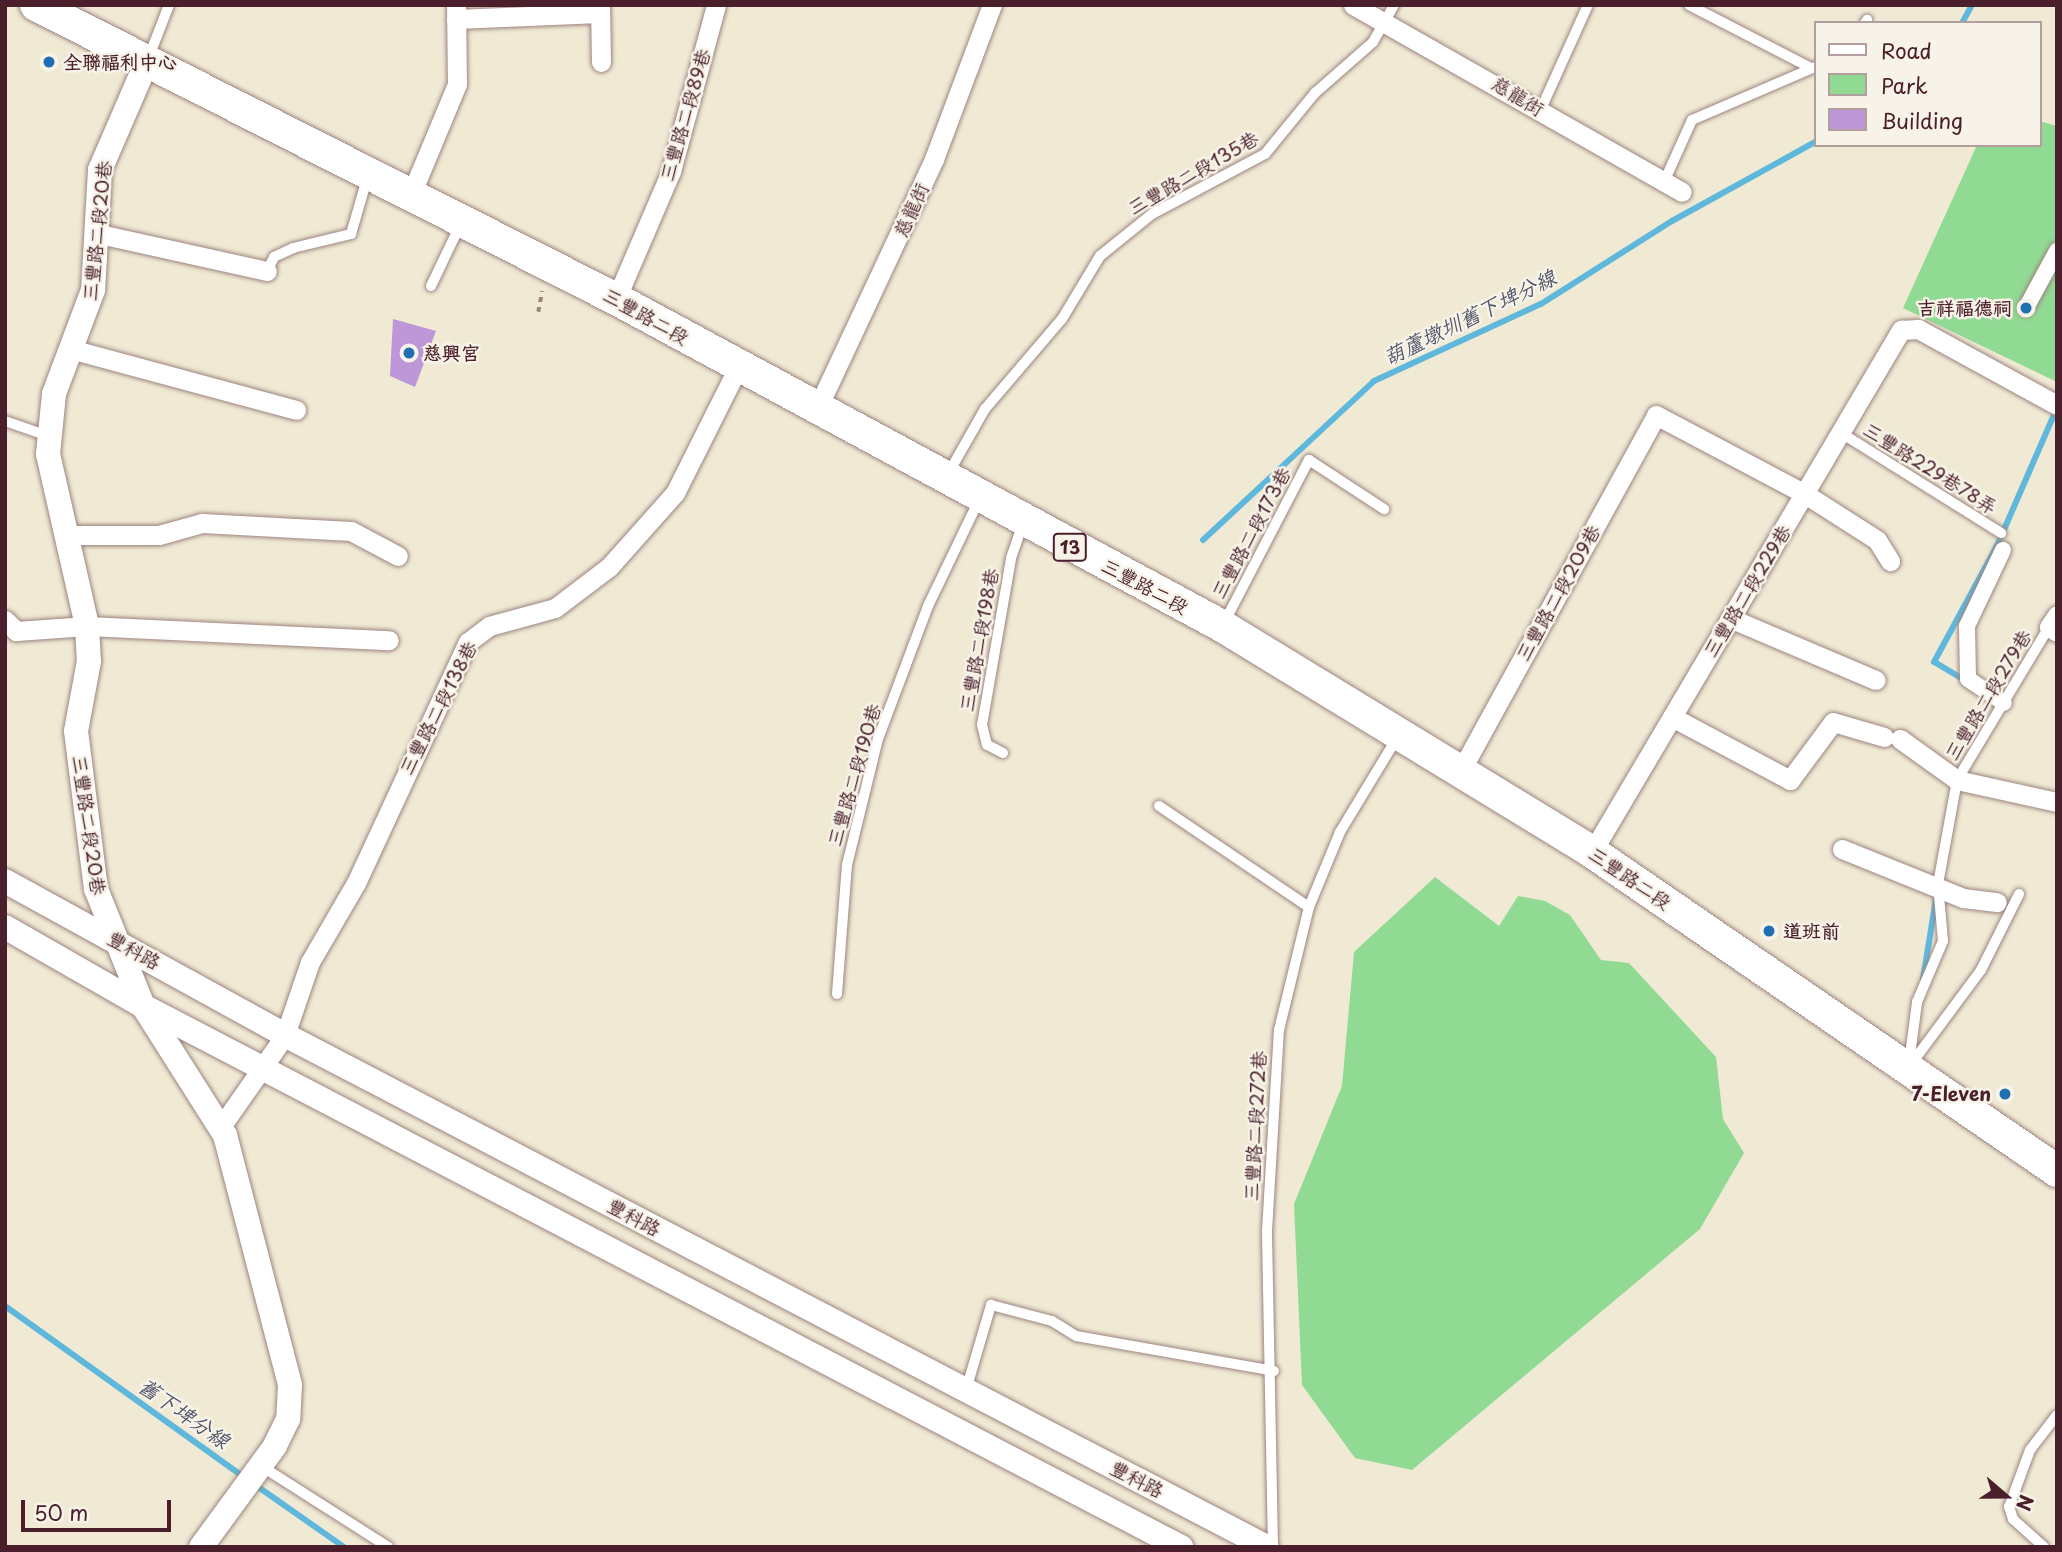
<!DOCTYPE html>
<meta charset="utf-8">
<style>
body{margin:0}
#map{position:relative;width:2062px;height:1552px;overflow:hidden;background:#f0ead4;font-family:"Playpen Sans","LXGW WenKai TC",sans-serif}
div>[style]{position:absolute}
.green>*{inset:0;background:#91da94}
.stream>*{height:6px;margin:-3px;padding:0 3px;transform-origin:3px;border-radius:3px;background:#5fb8dc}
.building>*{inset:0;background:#bd97d7}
.path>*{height:3.5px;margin-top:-1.75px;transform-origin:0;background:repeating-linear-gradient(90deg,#9d8480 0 5px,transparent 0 10px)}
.roads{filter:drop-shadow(0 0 2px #9d8480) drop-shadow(0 0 2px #9d8480)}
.service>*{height:10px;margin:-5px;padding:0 5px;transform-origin:5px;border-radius:5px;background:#fff}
.pedestrian>*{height:16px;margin:-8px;padding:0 8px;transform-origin:8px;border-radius:8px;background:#fff}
.minor>*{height:19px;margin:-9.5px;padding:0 9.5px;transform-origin:9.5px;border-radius:9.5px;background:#fff}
.tertiary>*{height:24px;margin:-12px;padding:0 12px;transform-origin:12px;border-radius:12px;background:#fff}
.primary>*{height:32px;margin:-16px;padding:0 16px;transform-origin:16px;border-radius:16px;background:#fff}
.dots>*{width:19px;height:19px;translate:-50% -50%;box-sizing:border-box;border:4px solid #f7f3e8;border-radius:50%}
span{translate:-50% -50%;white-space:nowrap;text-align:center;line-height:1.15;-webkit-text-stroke:5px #f7f3e8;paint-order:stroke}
.shield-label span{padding:2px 5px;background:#f7f3e8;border:2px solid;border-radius:5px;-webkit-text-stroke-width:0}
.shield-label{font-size:18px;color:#4a1f2b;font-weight:700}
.poi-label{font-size:19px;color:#4a1f2b;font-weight:700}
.left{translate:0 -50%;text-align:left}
.right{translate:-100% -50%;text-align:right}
.street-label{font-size:19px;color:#4a1f2b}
.water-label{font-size:21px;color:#515569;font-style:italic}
.frame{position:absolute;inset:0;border:7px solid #4a1f2b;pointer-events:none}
.legend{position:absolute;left:1814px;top:21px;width:228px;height:126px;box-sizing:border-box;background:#f7f3e8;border:2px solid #b29e9c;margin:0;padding:9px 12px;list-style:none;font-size:21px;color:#4a1f2b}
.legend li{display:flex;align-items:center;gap:14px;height:35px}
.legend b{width:35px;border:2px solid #b29e9c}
.north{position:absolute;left:1971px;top:1461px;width:70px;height:70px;-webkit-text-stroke:5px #f7f3e8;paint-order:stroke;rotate:110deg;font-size:19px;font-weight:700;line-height:28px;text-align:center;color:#4a1f2b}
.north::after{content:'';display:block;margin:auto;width:24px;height:32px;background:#4a1f2b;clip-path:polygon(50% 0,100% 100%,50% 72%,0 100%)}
.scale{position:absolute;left:21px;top:1500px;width:150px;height:32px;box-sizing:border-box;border:4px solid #4a1f2b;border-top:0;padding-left:9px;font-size:21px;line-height:24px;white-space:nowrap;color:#4a1f2b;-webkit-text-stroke:5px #f7f3e8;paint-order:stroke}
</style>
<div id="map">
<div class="green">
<i style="clip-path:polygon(2039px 121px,2057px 126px,2057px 382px,1903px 308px,1977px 145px,2039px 145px)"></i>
<i style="clip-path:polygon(1435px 877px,1499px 926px,1518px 896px,1545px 901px,1570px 915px,1601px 960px,1629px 963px,1716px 1057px,1723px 1119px,1744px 1153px,1700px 1229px,1412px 1470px,1355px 1458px,1302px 1385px,1294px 1204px,1342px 1086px,1354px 952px)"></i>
</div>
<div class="stream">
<i style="left:1962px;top:23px;width:21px;rotate:-61deg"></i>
<i style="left:1203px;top:540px;width:233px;rotate:-42.9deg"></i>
<i style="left:1374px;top:381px;width:184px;rotate:-24.8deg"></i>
<i style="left:1541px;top:304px;width:155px;rotate:-32.4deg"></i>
<i style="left:1672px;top:221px;width:163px;rotate:-28.9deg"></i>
<i style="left:1966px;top:681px;width:37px;rotate:-149deg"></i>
<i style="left:1934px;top:662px;width:130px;rotate:-61.5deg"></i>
<i style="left:1996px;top:548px;width:153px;rotate:-66.5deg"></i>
<i style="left:1923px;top:979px;width:81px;rotate:-80.8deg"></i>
<i style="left:5px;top:1306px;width:295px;rotate:35.6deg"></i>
<i style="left:254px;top:1484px;width:110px;rotate:35deg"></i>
</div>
<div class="building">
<i style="clip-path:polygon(393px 319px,436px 331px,415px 387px,390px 376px)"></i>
</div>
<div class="path">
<i style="left:538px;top:312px;width:21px;rotate:-79deg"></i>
</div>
<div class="roads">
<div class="service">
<i style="left:1689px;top:5px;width:137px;rotate:27.3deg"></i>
<i style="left:1865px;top:23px;width:4px;rotate:-56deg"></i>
<i style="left:148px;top:59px;width:58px;rotate:-68.7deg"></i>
<i style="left:1541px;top:109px;width:114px;rotate:-65.7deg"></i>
<i style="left:1664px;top:182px;width:68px;rotate:-65.7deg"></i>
<i style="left:1692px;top:120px;width:134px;rotate:-23.3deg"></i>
<i style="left:267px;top:271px;width:16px;rotate:-63deg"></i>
<i style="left:274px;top:257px;width:21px;rotate:-25deg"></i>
<i style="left:293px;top:248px;width:60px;rotate:-13.6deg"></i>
<i style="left:351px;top:234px;width:57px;rotate:-73.8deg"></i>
<i style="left:431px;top:286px;width:70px;rotate:-64.5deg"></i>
<i style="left:5px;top:421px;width:46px;rotate:19.2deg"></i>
<i style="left:1841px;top:433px;width:189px;rotate:32deg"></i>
<i style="left:948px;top:474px;width:75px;rotate:-60.4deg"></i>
<i style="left:985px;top:409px;width:118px;rotate:-49.5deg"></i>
<i style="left:1062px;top:319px;width:74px;rotate:-58.9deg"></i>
<i style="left:1100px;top:256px;width:67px;rotate:-38.9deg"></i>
<i style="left:1152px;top:214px;width:128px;rotate:-28deg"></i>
<i style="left:1265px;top:154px;width:79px;rotate:-50.7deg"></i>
<i style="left:1315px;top:93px;width:77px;rotate:-41.3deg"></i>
<i style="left:1373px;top:42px;width:43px;rotate:-60.4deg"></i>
<i style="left:1224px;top:623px;width:184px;rotate:-62.5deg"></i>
<i style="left:1309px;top:460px;width:90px;rotate:33.2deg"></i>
<i style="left:1003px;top:753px;width:18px;rotate:-153deg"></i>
<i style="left:987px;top:745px;width:21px;rotate:-104deg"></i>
<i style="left:982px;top:725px;width:169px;rotate:-80.1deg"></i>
<i style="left:1011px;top:558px;width:37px;rotate:-71deg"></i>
<i style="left:1159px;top:806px;width:181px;rotate:34deg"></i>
<i style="left:837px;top:994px;width:129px;rotate:-85.6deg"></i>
<i style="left:847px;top:865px;width:130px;rotate:-76.2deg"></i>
<i style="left:878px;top:739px;width:142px;rotate:-69.4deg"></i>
<i style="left:928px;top:606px;width:118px;rotate:-64.3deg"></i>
<i style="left:1909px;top:1063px;width:62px;rotate:-82.5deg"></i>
<i style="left:1917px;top:1002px;width:66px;rotate:-66.9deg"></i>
<i style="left:1943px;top:941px;width:57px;rotate:-95deg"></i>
<i style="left:1938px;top:884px;width:106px;rotate:-79.6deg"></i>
<i style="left:1957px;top:780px;width:179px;rotate:-59deg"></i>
<i style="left:1909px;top:1067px;width:121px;rotate:-53.4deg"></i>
<i style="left:1981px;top:970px;width:85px;rotate:-63.4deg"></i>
<i style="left:966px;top:1390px;width:89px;rotate:-73.6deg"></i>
<i style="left:991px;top:1305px;width:63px;rotate:14.7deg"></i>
<i style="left:1052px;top:1321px;width:28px;rotate:32deg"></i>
<i style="left:1076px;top:1336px;width:201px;rotate:10deg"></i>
<i style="left:261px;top:1466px;width:151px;rotate:32.5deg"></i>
<i style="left:1273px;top:1547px;width:316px;rotate:-91.1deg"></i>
<i style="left:1267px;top:1231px;width:201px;rotate:-86.6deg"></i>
<i style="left:1279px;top:1030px;width:127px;rotate:-76.3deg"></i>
<i style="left:1309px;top:907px;width:81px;rotate:-67.5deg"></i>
<i style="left:1340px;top:832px;width:110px;rotate:-58.8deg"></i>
<i style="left:2044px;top:1547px;width:42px;rotate:-137.9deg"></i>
<i style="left:2013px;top:1519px;width:13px;rotate:-108deg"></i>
<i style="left:2009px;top:1507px;width:61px;rotate:-69.8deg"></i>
<i style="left:2030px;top:1450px;width:44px;rotate:-52.4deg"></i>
</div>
<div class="pedestrian">
<i style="left:2026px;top:308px;width:65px;rotate:-61.5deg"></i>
<i style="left:2003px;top:550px;width:84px;rotate:115.3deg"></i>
<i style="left:1967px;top:626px;width:53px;rotate:88.9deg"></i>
<i style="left:1968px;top:679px;width:43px;rotate:33.7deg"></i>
</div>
<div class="minor">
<i style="left:600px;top:5px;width:57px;rotate:89deg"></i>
<i style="left:1353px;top:5px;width:378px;rotate:29.6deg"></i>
<i style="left:456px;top:19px;width:144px;rotate:-2.4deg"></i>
<i style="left:410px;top:197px;width:122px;rotate:-67.4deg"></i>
<i style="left:457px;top:84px;width:79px;rotate:-90.7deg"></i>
<i style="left:95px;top:233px;width:176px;rotate:12.5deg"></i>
<i style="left:616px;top:299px;width:139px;rotate:-66.7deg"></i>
<i style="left:671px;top:171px;width:172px;rotate:-74.8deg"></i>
<i style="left:74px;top:350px;width:230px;rotate:15.1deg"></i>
<i style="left:817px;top:409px;width:276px;rotate:-64.9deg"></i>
<i style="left:934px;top:159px;width:165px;rotate:-69.4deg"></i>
<i style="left:66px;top:535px;width:93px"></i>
<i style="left:159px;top:535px;width:45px;rotate:-15.6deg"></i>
<i style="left:202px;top:523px;width:149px;rotate:3.1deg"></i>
<i style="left:351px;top:531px;width:53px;rotate:28deg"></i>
<i style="left:2057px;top:615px;width:14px;rotate:124deg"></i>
<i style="left:2049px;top:627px;width:9px;rotate:32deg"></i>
<i style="left:1732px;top:619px;width:156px;rotate:23deg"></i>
<i style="left:5px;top:620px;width:16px;rotate:45deg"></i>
<i style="left:16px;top:631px;width:71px;rotate:-4deg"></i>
<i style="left:87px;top:626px;width:302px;rotate:2.7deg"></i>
<i style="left:1672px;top:717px;width:134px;rotate:28.1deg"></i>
<i style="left:1790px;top:780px;width:72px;rotate:-53.4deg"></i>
<i style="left:1833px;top:722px;width:53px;rotate:16.4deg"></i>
<i style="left:1900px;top:739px;width:70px;rotate:35.7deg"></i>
<i style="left:1957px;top:780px;width:102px;rotate:12.4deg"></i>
<i style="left:1460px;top:772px;width:407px;rotate:-61.2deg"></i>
<i style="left:1656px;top:415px;width:169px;rotate:27.9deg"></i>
<i style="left:1805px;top:494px;width:85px;rotate:32.6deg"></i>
<i style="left:1877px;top:540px;width:25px;rotate:58deg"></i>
<i style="left:1842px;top:849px;width:131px;rotate:22deg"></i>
<i style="left:1963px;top:898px;width:34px;rotate:7deg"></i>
<i style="left:1592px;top:852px;width:607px;rotate:-59.38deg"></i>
<i style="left:1901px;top:330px;width:17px;rotate:-3deg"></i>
<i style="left:1918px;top:329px;width:158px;rotate:28.7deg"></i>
<i style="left:220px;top:1128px;width:113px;rotate:-55deg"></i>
<i style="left:285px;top:1035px;width:77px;rotate:-71.1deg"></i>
<i style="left:310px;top:962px;width:91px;rotate:-59.8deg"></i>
<i style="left:356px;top:883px;width:266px;rotate:-65.1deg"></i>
<i style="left:468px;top:642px;width:26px;rotate:-37deg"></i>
<i style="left:489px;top:626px;width:68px;rotate:-15.3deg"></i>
<i style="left:555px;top:608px;width:68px;rotate:-37.2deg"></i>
<i style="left:609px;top:567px;width:99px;rotate:-48.3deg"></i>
<i style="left:675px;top:493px;width:141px;rotate:-63.4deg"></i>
</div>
<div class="tertiary">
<i style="left:148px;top:59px;width:121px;rotate:113.4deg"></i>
<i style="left:100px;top:170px;width:120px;rotate:93.3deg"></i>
<i style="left:93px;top:290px;width:111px;rotate:110.6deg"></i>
<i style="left:54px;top:394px;width:60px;rotate:95.7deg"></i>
<i style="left:48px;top:454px;width:176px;rotate:77.2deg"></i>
<i style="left:87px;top:626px;width:35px;rotate:87deg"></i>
<i style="left:89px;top:661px;width:71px;rotate:100.5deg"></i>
<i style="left:76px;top:731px;width:159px;rotate:82.8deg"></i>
<i style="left:96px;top:889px;width:126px;rotate:68.1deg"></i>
<i style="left:143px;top:1006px;width:153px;rotate:57.6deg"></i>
<i style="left:225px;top:1135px;width:258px;rotate:75.4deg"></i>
<i style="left:290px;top:1385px;width:34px;rotate:93deg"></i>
<i style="left:288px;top:1419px;width:30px;rotate:116deg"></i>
<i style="left:275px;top:1446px;width:125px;rotate:126.2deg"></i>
<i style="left:5px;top:881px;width:320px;rotate:28.8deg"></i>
<i style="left:285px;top:1035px;width:1107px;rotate:27.54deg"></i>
<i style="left:5px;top:927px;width:159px;rotate:29.8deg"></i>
<i style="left:143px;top:1006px;width:1171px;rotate:27.53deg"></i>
</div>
<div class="primary">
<i style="left:36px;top:5px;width:650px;rotate:26.88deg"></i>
<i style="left:616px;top:299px;width:689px;rotate:28.35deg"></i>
<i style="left:1222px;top:626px;width:434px;rotate:31.4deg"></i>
<i style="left:1592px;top:852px;width:564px;rotate:34.45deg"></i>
</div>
</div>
<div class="dots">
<i style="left:49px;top:62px;background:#1f6fb2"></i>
<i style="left:2026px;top:308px;background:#1f6fb2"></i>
<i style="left:409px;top:353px;background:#1f6fb2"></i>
<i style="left:1769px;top:931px;background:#1f6fb2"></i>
<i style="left:2005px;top:1094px;background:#1f6fb2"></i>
</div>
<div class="shield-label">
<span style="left:1070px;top:547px">13</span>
</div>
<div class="poi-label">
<span class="left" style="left:63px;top:62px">全聯福利中心</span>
<span class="right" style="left:2012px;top:308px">吉祥福德祠</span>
<span class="left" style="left:423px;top:353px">慈興宮</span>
<span class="left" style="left:1783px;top:931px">道班前</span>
<span class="right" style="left:1991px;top:1094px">7-Eleven</span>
</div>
<div class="street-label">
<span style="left:1518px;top:96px;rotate:31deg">慈龍街</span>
<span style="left:685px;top:115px;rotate:-74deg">三豐路二段89巷</span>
<span style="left:1193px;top:173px;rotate:-30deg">三豐路二段135巷</span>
<span style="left:911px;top:210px;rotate:-66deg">慈龍街</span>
<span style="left:97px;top:231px;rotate:-84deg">三豐路二段20巷</span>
<span style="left:646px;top:316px;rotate:29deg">三豐路二段</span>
<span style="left:1930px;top:468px;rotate:32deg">三豐路229巷78弄</span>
<span style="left:1251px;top:533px;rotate:-62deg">三豐路二段173巷</span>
<span style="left:1145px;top:586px;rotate:28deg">三豐路二段</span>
<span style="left:1747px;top:591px;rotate:-59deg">三豐路二段229巷</span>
<span style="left:1558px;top:593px;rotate:-61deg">三豐路二段209巷</span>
<span style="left:979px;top:640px;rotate:-80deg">三豐路二段198巷</span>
<span style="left:1988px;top:695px;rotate:-59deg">三豐路二段279巷</span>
<span style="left:438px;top:708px;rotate:-63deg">三豐路二段138巷</span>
<span style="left:854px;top:775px;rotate:-74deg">三豐路二段190巷</span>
<span style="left:89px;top:825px;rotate:82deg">三豐路二段20巷</span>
<span style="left:1630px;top:878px;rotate:34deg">三豐路二段</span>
<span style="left:134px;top:950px;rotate:29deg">豐科路</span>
<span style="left:1255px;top:1126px;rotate:-87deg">三豐路二段272巷</span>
<span style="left:634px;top:1217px;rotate:28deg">豐科路</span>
<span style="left:1137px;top:1479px;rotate:27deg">豐科路</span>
</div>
<div class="water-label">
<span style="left:1469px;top:316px;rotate:-26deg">葫蘆墩圳舊下埤分線</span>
<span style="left:185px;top:1412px;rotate:35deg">舊下埤分線</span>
</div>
<div class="frame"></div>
<ul class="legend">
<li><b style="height:9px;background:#fff"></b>Road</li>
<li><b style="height:19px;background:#91da94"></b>Park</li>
<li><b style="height:19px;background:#bd97d7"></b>Building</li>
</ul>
<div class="north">N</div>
<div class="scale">50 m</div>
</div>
